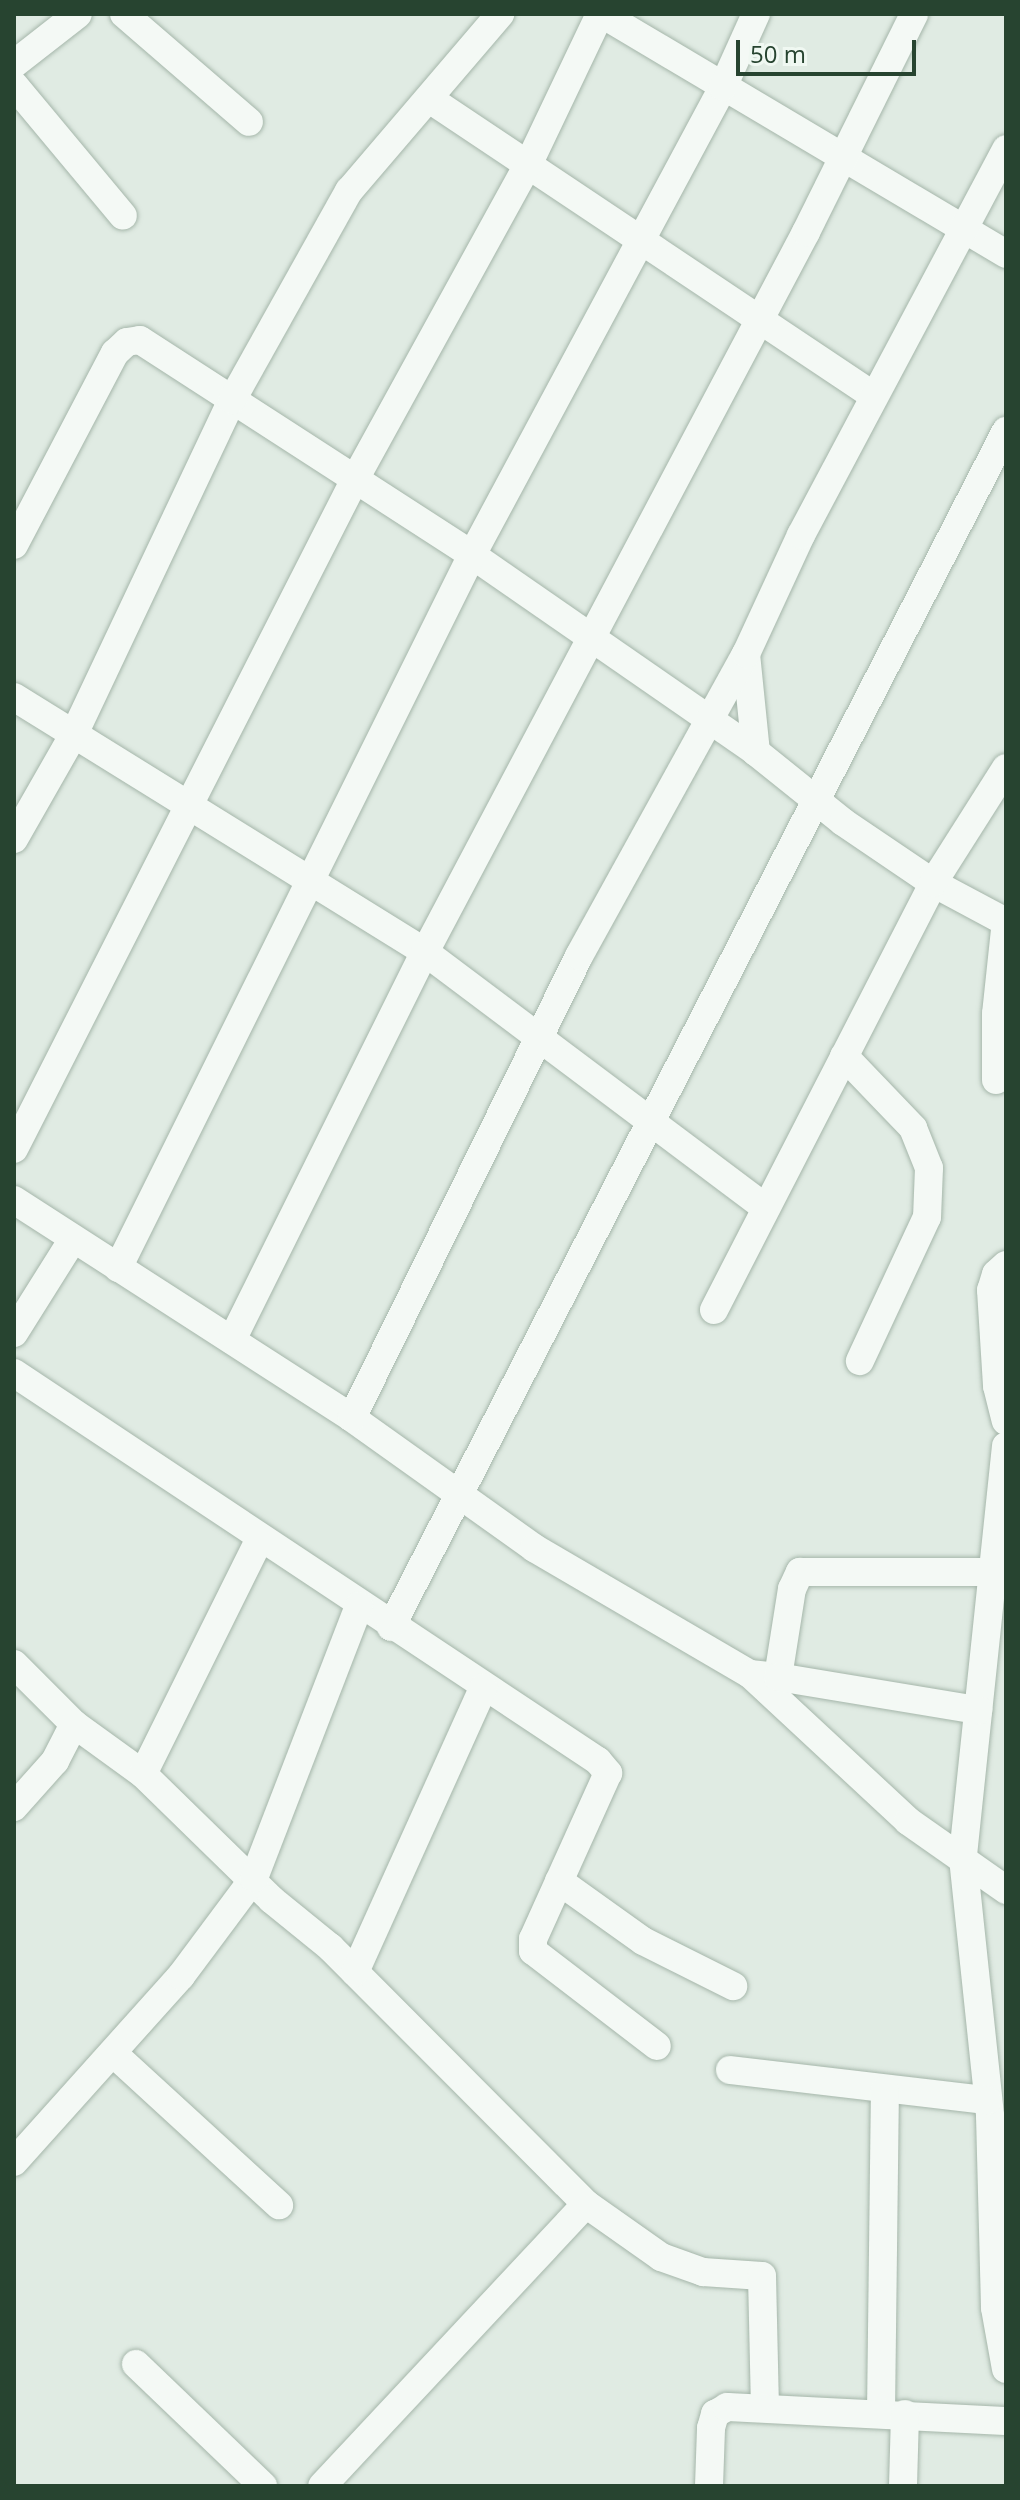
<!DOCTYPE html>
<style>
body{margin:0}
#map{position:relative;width:1020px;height:2500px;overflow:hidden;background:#e0ebe3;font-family:"Open Sans",sans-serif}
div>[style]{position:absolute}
.roads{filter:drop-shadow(0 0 2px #a5b6aa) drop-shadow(0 0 2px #a5b6aa)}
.minor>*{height:28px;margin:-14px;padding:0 14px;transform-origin:14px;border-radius:14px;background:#f4f9f5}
span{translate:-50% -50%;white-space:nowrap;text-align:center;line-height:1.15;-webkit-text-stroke:7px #f0f8f2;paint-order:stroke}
.frame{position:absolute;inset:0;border:16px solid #274430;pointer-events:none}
.scale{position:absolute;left:736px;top:40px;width:180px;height:36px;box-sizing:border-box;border:4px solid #274430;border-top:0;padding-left:10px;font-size:24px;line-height:28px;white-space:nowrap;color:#274430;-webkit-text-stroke:6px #f0f8f2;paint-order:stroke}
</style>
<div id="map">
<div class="roads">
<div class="minor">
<i style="left:124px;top:14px;width:165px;rotate:40.8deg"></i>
<i style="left:602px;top:14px;width:470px;rotate:30.7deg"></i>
<i style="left:14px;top:64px;width:81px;rotate:-38deg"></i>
<i style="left:14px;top:85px;width:170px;rotate:50.2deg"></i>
<i style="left:431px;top:100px;width:533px;rotate:33.75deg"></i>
<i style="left:14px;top:545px;width:217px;rotate:-62.3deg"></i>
<i style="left:115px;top:353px;width:16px;rotate:-43deg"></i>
<i style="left:127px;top:342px;width:13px;rotate:-9deg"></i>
<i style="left:140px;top:340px;width:396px;rotate:32.9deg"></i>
<i style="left:472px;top:555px;width:346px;rotate:34.7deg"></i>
<i style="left:756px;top:752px;width:112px;rotate:38.8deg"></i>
<i style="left:843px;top:822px;width:109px;rotate:34.1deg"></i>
<i style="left:933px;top:883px;width:83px;rotate:28.1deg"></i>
<i style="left:746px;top:654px;width:99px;rotate:84.2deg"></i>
<i style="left:14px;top:697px;width:484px;rotate:31.8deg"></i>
<i style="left:425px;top:952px;width:426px;rotate:36.9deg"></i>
<i style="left:14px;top:839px;width:123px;rotate:-60.3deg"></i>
<i style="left:75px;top:732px;width:367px;rotate:-64.7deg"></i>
<i style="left:232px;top:400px;width:240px;rotate:-60.8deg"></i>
<i style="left:349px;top:191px;width:233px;rotate:-49.5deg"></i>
<i style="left:844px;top:1056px;width:100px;rotate:46.2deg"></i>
<i style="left:913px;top:1128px;width:43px;rotate:68.2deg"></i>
<i style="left:929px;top:1168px;width:49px;rotate:92.3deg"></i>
<i style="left:927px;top:1217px;width:159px;rotate:115deg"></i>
<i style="left:996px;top:1080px;width:66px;rotate:-90deg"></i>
<i style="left:996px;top:1014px;width:95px;rotate:-83.9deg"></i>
<i style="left:14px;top:1149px;width:750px;rotate:-63.02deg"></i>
<i style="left:354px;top:481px;width:363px;rotate:-61.2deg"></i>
<i style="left:529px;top:163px;width:165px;rotate:-64.5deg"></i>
<i style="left:14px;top:1200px;width:402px;rotate:32.8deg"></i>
<i style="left:352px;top:1418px;width:224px;rotate:35.5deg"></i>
<i style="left:534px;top:1548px;width:250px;rotate:30.3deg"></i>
<i style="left:750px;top:1674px;width:216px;rotate:42.9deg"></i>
<i style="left:908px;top:1821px;width:120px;rotate:35.1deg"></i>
<i style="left:1006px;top:1265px;width:13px;rotate:138deg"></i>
<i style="left:996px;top:1274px;width:17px;rotate:107deg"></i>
<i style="left:991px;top:1290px;width:96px;rotate:86.4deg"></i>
<i style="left:997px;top:1386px;width:36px;rotate:76deg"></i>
<i style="left:118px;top:1268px;width:796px;rotate:-63.6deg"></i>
<i style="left:472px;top:555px;width:531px;rotate:-61.79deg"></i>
<i style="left:723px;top:87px;width:80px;rotate:-65.7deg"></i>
<i style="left:714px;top:1310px;width:480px;rotate:-62.8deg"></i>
<i style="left:933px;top:883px;width:136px;rotate:-57.6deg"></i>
<i style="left:14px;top:1333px;width:111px;rotate:-57.9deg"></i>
<i style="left:232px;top:1340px;width:433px;rotate:-63.6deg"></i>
<i style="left:425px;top:952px;width:815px;rotate:-62.11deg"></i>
<i style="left:806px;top:232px;width:243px;rotate:-63.6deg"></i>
<i style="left:14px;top:1373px;width:701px;rotate:33.6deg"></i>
<i style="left:598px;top:1761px;width:16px;rotate:50deg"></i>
<i style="left:608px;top:1773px;width:182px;rotate:114.3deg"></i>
<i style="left:533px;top:1939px;width:12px;rotate:90deg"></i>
<i style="left:533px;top:1951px;width:156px;rotate:37.5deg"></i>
<i style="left:352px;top:1418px;width:515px;rotate:-63.83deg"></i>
<i style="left:579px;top:956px;width:345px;rotate:-61.1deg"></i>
<i style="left:746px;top:654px;width:131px;rotate:-65.2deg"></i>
<i style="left:801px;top:535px;width:437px;rotate:-62deg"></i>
<i style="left:1006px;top:1446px;width:414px;rotate:96deg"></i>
<i style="left:963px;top:1858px;width:259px;rotate:84deg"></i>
<i style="left:990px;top:2116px;width:192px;rotate:88.5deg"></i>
<i style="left:995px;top:2308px;width:62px;rotate:79.8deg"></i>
<i style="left:391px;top:1627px;width:1345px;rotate:-62.79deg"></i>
<i style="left:14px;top:1664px;width:85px;rotate:45deg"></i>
<i style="left:74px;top:1724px;width:42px;rotate:117.2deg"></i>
<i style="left:55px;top:1761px;width:62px;rotate:131.7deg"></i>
<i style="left:750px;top:1674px;width:28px;rotate:6deg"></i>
<i style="left:778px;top:1677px;width:89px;rotate:-81deg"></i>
<i style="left:792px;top:1589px;width:19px;rotate:-65deg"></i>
<i style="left:800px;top:1572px;width:191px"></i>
<i style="left:778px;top:1677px;width:203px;rotate:9.4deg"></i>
<i style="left:74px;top:1724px;width:85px;rotate:35.9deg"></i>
<i style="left:143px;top:1774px;width:180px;rotate:44.3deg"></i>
<i style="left:272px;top:1900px;width:75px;rotate:39deg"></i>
<i style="left:330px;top:1947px;width:363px;rotate:45.1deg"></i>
<i style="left:586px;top:2204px;width:386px;rotate:133.1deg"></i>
<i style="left:143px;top:1774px;width:263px;rotate:-63.6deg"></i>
<i style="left:559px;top:1881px;width:103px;rotate:35.5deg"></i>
<i style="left:643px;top:1941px;width:101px;rotate:26.6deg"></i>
<i style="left:355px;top:1972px;width:312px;rotate:-65.7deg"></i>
<i style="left:114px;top:2054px;width:224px;rotate:42.5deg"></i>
<i style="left:730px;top:2070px;width:259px;rotate:6.7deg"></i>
<i style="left:14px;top:2162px;width:250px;rotate:-48.1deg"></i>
<i style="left:181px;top:1976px;width:122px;rotate:-53.3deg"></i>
<i style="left:254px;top:1878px;width:292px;rotate:-68.9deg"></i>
<i style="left:586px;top:2204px;width:92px;rotate:35.2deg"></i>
<i style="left:661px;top:2257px;width:45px;rotate:19.7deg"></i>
<i style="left:703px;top:2272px;width:59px;rotate:3.9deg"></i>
<i style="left:762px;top:2276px;width:130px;rotate:88.7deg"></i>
<i style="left:136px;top:2364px;width:176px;rotate:43.8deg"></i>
<i style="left:881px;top:2413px;width:323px;rotate:-89.3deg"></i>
<i style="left:709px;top:2486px;width:58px;rotate:-88deg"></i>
<i style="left:711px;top:2428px;width:15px;rotate:-74deg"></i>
<i style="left:715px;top:2414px;width:14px;rotate:-30deg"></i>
<i style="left:727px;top:2407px;width:279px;rotate:2.9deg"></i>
<i style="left:903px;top:2486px;width:72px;rotate:-88.4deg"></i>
</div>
</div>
<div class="frame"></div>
<div class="scale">50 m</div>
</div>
